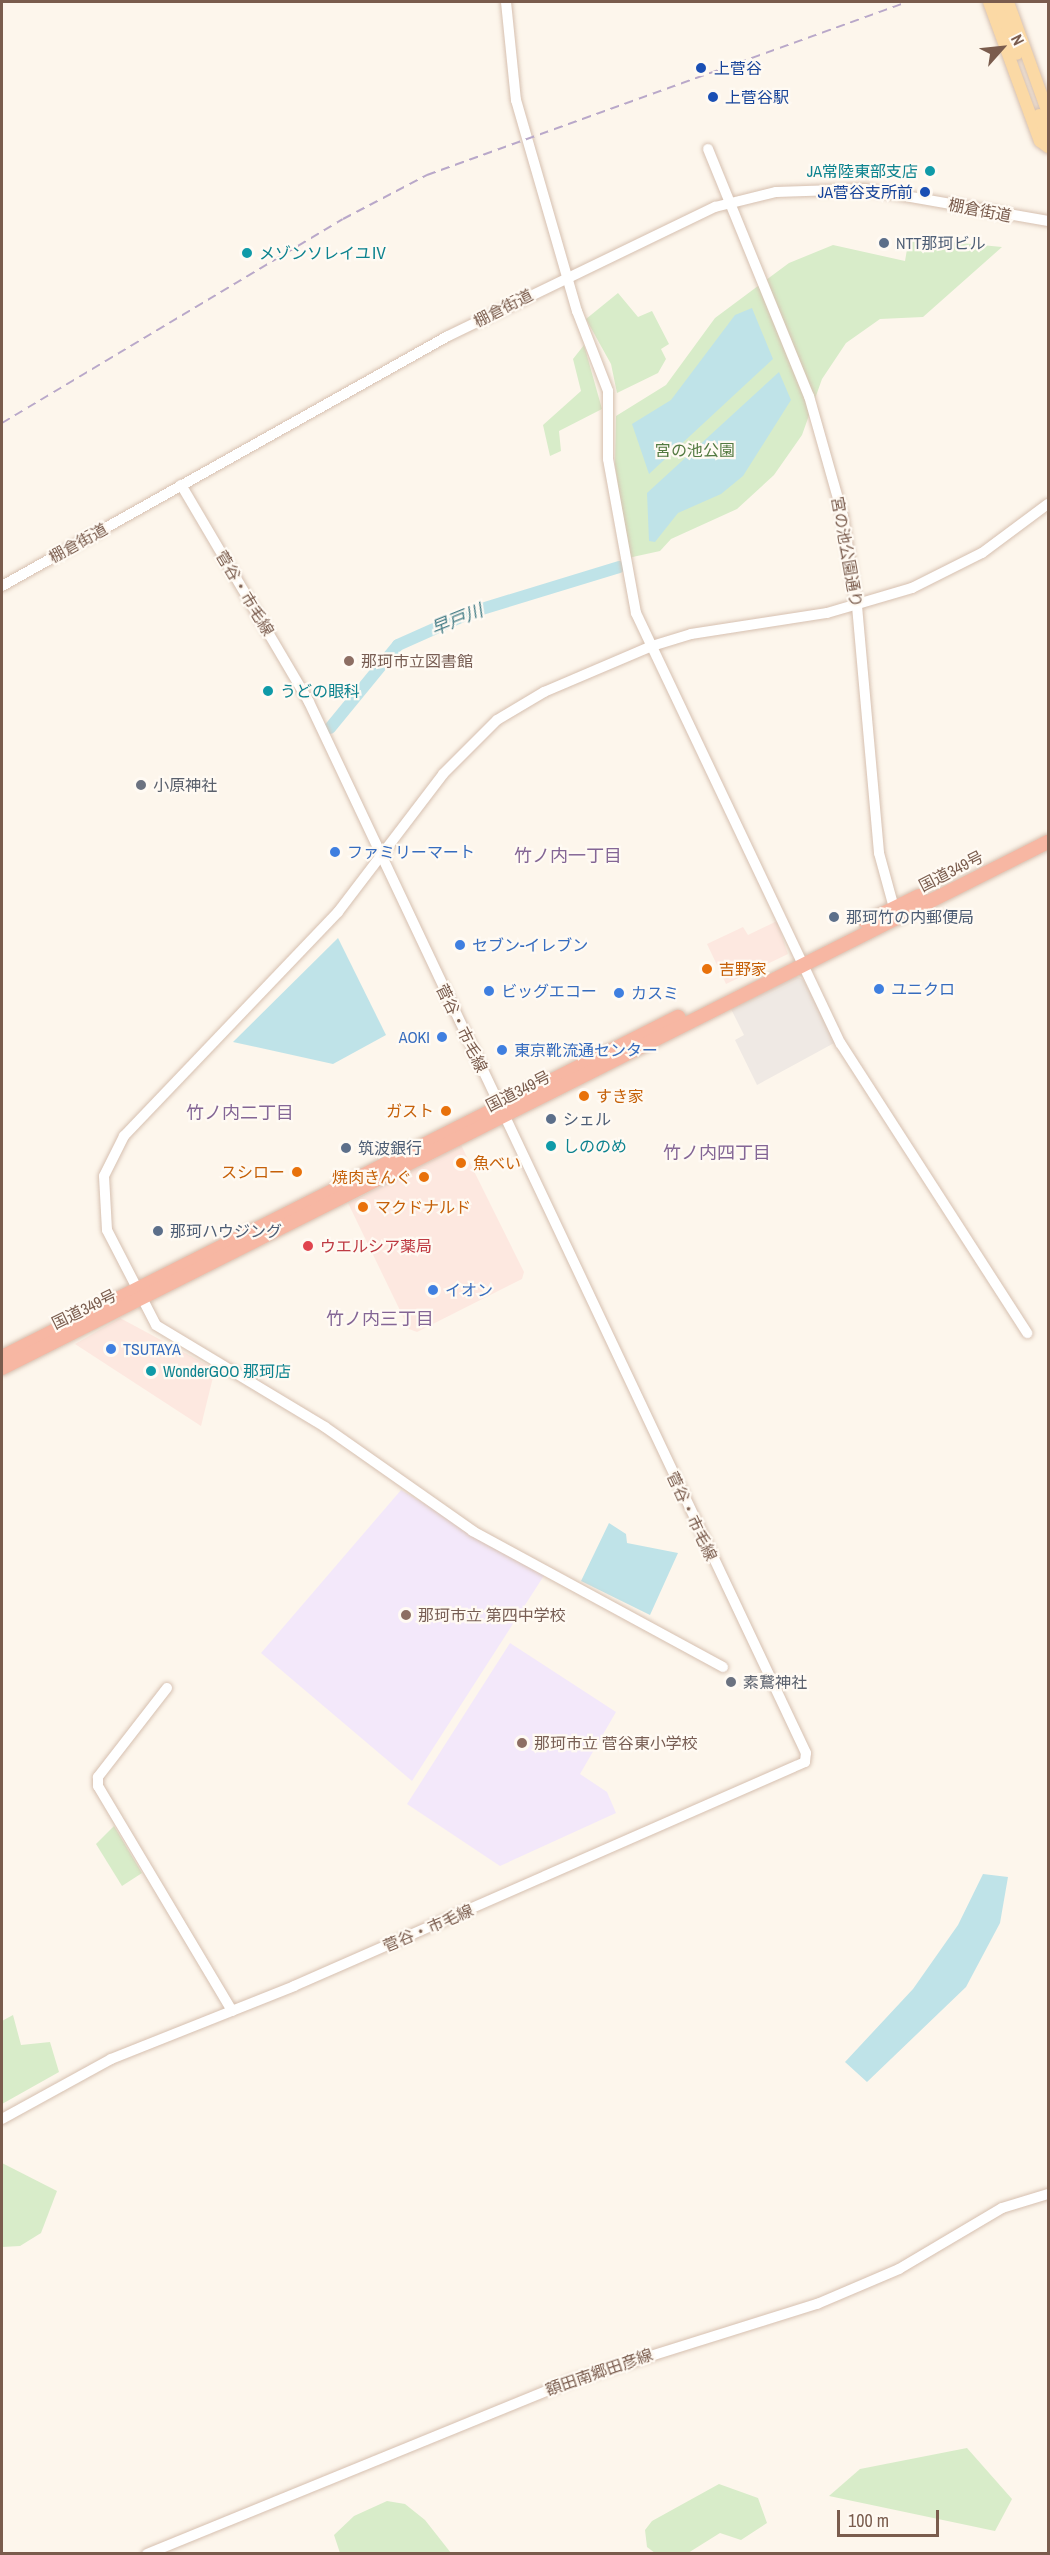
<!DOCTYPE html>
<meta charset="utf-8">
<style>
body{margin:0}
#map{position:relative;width:1050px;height:2555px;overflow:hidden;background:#fdf6ec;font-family:"Archivo Narrow","Noto Sans JP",sans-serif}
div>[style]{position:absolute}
.commercial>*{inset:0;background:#fde8e0}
.industrial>*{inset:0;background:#efe9e4}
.education>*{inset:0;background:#f3e8fa}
.green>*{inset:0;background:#d8ecc9}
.water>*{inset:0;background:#bfe3e8}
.river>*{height:12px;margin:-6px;padding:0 6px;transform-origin:6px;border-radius:6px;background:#bfe3e8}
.roads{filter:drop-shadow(0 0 2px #d6c0b0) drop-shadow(0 0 2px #d6c0b0)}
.secondary>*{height:10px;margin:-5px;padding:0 5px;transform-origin:5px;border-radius:5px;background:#fff}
.primary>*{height:12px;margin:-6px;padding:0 6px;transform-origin:6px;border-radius:6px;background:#fbd9a5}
.highway>*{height:14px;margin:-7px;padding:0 7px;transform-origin:7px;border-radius:7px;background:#f7b7a3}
.rail>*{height:2px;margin-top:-1px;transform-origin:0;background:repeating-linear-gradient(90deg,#b9a8c9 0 9px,transparent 0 15px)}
.dots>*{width:16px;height:16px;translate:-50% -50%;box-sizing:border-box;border:3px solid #fffaf3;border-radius:50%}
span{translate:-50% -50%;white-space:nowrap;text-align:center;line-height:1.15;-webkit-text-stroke:4.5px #fffaf3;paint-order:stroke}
.transit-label{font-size:16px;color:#164399}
.left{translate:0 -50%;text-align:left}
.right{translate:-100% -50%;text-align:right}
.culture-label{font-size:16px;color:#0d838f}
.street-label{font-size:16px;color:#7a5c4d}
.service-label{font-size:16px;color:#4e5e75}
.park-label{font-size:16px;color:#537a41}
.education-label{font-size:16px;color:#785e54}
.worship-label{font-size:16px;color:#5b616d}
.shop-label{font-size:16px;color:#366cbe}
.food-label{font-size:16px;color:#c56008}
.health-label{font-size:16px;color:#be3a42}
.water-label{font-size:18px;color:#437c86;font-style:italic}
.neighbourhood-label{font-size:18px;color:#846695}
.frame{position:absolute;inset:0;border:3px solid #7a5c4d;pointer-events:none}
.north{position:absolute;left:972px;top:18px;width:60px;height:60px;-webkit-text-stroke:4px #fffaf3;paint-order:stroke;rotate:63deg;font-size:16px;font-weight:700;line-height:24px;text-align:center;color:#7a5c4d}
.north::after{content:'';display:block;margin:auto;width:21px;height:27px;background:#7a5c4d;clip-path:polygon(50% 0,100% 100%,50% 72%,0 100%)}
.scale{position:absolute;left:837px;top:2510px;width:102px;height:27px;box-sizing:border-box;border:3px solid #7a5c4d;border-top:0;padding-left:8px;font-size:18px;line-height:21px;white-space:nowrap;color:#7a5c4d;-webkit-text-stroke:4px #fffaf3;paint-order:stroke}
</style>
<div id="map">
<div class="commercial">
<i style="clip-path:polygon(777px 921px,788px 954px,726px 984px,707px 944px,743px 927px,748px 935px)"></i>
<i style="clip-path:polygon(461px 1145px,524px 1272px,522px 1279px,417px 1332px,409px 1329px,348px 1203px)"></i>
<i style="clip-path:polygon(120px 1318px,215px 1369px,201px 1426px,75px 1344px)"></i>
</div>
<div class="industrial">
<i style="clip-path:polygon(796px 976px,803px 979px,836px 1042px,757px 1085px,735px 1040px,744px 1035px,731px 1009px)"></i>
</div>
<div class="education">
<i style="clip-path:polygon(401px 1490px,545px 1574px,412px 1781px,261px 1653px)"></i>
<i style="clip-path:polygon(510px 1643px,616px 1712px,580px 1774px,607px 1792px,616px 1813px,500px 1866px,407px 1804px)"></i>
</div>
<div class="green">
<i style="clip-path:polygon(909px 238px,1002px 247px,923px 317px,880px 319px,846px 343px,822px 379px,802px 435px,774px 475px,737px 509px,671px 539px,660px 551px,628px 558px,615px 465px,616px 416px,666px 385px,715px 318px,789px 263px,833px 245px,905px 261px)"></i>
<i style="clip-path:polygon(618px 293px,638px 317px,652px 311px,669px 344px,661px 349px,666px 359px,658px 373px,617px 393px,611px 364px,586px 319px)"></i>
<i style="clip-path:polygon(584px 345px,602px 409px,559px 431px,561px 451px,550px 456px,543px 425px,581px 391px,573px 359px)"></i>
<i style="clip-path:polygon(114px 1826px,142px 1873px,122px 1886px,96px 1844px)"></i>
<i style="clip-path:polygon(13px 2015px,21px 2045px,50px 2042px,59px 2072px,2px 2104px,2px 2021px)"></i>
<i style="clip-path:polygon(2px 2163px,57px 2191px,41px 2233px,20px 2246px,2px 2247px)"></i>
<i style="clip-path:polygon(967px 2448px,1012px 2499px,995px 2531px,829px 2496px,860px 2469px)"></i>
<i style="clip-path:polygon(719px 2484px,758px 2498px,767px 2523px,741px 2540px,720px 2533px,688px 2553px,655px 2553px,647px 2547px,645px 2530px,652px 2521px)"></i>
<i style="clip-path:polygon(387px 2501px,405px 2504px,425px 2520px,451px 2553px,340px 2553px,334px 2535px,354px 2516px)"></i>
</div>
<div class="water">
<i style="clip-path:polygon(752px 308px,773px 359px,649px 474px,632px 424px,671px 400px,735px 315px)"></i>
<i style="clip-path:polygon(779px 372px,791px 400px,743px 476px,721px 494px,678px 513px,655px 542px,649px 541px,647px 493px)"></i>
<i style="clip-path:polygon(338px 938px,386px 1035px,333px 1064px,233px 1042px)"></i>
<i style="clip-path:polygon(609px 1523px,626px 1534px,627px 1543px,678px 1553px,650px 1615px,581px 1581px)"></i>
<i style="clip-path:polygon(983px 1874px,1008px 1877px,1000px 1923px,966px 1987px,867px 2082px,845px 2062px,913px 1989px,958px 1925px)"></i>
</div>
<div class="river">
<i style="left:330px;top:728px;width:107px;rotate:-50.7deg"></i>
<i style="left:398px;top:645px;width:81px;rotate:-24deg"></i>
<i style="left:472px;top:612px;width:154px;rotate:-17deg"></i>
</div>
<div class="roads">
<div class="secondary">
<i style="left:506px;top:2px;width:99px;rotate:84.2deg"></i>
<i style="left:516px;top:100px;width:220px;rotate:73.9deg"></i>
<i style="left:577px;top:311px;width:86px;rotate:68.8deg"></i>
<i style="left:608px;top:391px;width:68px;rotate:90deg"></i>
<i style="left:608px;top:459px;width:157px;rotate:79.7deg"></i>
<i style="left:636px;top:613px;width:477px;rotate:64.6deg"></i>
<i style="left:841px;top:1044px;width:344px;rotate:57.2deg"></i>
<i style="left:708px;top:149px;width:267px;rotate:67.8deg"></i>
<i style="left:809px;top:396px;width:125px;rotate:74.2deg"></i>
<i style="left:843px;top:516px;width:91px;rotate:81.2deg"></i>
<i style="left:857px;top:606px;width:248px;rotate:84.9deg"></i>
<i style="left:879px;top:853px;width:64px;rotate:74.7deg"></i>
<i style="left:2px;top:586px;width:511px;rotate:-29.27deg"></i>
<i style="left:448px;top:336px;width:297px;rotate:-25.8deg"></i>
<i style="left:715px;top:207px;width:63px;rotate:-13.8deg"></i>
<i style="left:776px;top:192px;width:89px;rotate:-1.9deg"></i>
<i style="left:865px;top:189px;width:186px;rotate:9.9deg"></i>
<i style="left:723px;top:1667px;width:285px;rotate:-151.5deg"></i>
<i style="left:473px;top:1531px;width:181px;rotate:-144.9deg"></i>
<i style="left:325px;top:1427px;width:197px;rotate:-148.9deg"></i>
<i style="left:156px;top:1325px;width:107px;rotate:-117.3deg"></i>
<i style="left:107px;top:1230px;width:54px;rotate:-93.2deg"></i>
<i style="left:104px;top:1176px;width:45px;rotate:-63.4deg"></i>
<i style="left:124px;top:1136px;width:310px;rotate:-46.3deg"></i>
<i style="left:338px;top:912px;width:173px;rotate:-52.7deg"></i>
<i style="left:443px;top:774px;width:76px;rotate:-45deg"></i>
<i style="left:497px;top:720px;width:55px;rotate:-30.8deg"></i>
<i style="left:544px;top:692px;width:117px;rotate:-23.1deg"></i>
<i style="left:652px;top:646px;width:41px;rotate:-17.1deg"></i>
<i style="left:691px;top:634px;width:138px;rotate:-8.8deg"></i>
<i style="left:827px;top:613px;width:89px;rotate:-16.4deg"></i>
<i style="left:912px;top:588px;width:78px;rotate:-26.6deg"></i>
<i style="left:982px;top:553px;width:82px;rotate:-36.6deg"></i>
<i style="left:167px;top:1688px;width:113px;rotate:127.8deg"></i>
<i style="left:98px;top:1777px;width:9px;rotate:90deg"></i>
<i style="left:98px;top:1786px;width:262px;rotate:59.2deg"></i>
<i style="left:2px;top:2119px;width:124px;rotate:-28.8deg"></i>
<i style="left:111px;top:2059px;width:197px;rotate:-21.7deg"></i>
<i style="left:294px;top:1986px;width:558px;rotate:-23.67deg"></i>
<i style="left:805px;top:1762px;width:9px;rotate:-84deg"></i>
<i style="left:806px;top:1753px;width:1163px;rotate:-115.31deg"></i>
<i style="left:309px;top:702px;width:252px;rotate:-120.5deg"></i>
<i style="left:147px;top:2554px;width:461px;rotate:-22.2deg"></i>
<i style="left:574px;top:2380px;width:255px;rotate:-17.4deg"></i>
<i style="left:817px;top:2304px;width:89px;rotate:-23.1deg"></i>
<i style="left:899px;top:2269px;width:120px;rotate:-30.6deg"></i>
<i style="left:1002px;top:2208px;width:48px;rotate:-16.9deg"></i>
</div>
<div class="primary">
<i style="left:989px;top:2px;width:148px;rotate:69.9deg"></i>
<i style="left:1040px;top:141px;width:10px;rotate:37deg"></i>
<i style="left:998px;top:2px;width:55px;rotate:69.9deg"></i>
<i style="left:1008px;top:2px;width:118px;rotate:70.2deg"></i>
<i style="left:1039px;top:115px;width:26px;rotate:69deg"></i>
</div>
<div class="highway">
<i style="left:866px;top:922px;width:59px;rotate:-26.1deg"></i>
<i style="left:2px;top:1357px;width:757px;rotate:-26.7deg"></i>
<i style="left:2px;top:1368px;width:1171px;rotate:-26.7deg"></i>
</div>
</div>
<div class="rail">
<i style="left:2px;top:423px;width:397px;rotate:-30.9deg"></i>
<i style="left:343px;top:219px;width:95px;rotate:-27.6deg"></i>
<i style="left:427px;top:175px;width:510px;rotate:-19.82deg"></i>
</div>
<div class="dots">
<i style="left:701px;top:68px;background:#1a4fb4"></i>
<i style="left:713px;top:97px;background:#1a4fb4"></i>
<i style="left:930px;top:171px;background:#0f9aa8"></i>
<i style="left:925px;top:192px;background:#1a4fb4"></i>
<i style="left:884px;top:243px;background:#5c6f8a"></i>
<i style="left:247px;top:253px;background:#0f9aa8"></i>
<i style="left:349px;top:661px;background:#8d6e63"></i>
<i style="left:268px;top:691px;background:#0f9aa8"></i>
<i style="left:141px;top:785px;background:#6b7280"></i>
<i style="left:335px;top:852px;background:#3f7fe0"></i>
<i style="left:834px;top:917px;background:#5c6f8a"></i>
<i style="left:460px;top:945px;background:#3f7fe0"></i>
<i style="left:707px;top:969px;background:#e8710a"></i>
<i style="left:879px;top:989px;background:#3f7fe0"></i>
<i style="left:489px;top:991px;background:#3f7fe0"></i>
<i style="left:619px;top:993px;background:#3f7fe0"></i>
<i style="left:442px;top:1037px;background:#3f7fe0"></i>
<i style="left:502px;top:1050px;background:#3f7fe0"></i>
<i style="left:584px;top:1096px;background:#e8710a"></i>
<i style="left:446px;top:1111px;background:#e8710a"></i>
<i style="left:551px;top:1119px;background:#5c6f8a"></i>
<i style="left:551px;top:1146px;background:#0f9aa8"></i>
<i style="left:346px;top:1148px;background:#5c6f8a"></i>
<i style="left:461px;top:1163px;background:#e8710a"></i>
<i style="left:297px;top:1172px;background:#e8710a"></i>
<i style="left:424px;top:1177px;background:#e8710a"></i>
<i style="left:363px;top:1207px;background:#e8710a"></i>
<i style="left:158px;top:1231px;background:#5c6f8a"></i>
<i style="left:308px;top:1246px;background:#e0444e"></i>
<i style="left:433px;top:1290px;background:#3f7fe0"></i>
<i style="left:111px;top:1349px;background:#3f7fe0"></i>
<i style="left:151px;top:1371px;background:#0f9aa8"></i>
<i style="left:406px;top:1615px;background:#8d6e63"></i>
<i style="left:731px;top:1682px;background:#6b7280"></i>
<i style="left:522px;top:1743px;background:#8d6e63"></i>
</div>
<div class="transit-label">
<span class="left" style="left:714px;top:68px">上菅谷</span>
<span class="left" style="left:725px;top:97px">上菅谷駅</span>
<span class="right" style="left:913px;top:192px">JA菅谷支所前</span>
</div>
<div class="culture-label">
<span class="right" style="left:918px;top:171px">JA常陸東部支店</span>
<span class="left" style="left:259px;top:253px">メゾンソレイユⅣ</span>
<span class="left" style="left:280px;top:691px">うどの眼科</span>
<span class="left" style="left:563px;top:1146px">しののめ</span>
<span class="left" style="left:163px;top:1371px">WonderGOO 那珂店</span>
</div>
<div class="street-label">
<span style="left:980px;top:210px;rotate:11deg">棚倉街道</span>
<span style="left:503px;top:308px;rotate:-27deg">棚倉街道</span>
<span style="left:78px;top:543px;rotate:-29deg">棚倉街道</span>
<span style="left:847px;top:552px;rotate:80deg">宮の池公園通り</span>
<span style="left:245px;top:593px;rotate:59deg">菅谷・市毛線</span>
<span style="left:951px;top:871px;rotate:-27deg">国道349号</span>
<span style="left:462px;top:1028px;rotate:64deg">菅谷・市毛線</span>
<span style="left:518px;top:1091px;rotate:-27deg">国道349号</span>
<span style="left:84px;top:1309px;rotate:-26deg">国道349号</span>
<span style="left:692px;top:1516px;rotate:65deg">菅谷・市毛線</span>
<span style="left:428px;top:1928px;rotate:-23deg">菅谷・市毛線</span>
<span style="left:599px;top:2372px;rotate:-19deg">額田南郷田彦線</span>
</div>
<div class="service-label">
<span class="left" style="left:896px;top:243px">NTT那珂ビル</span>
<span class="left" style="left:846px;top:917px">那珂竹の内郵便局</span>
<span class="left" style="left:563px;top:1119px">シェル</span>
<span class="left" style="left:358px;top:1148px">筑波銀行</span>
<span class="left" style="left:170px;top:1231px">那珂ハウジング</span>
</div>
<div class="park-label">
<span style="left:695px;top:450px">宮の池公園</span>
</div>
<div class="education-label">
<span class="left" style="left:361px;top:661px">那珂市立図書館</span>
<span class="left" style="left:418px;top:1615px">那珂市立 第四中学校</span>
<span class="left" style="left:534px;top:1743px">那珂市立 菅谷東小学校</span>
</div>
<div class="worship-label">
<span class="left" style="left:153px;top:785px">小原神社</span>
<span class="left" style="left:743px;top:1682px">素鵞神社</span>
</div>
<div class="shop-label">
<span class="left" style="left:347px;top:852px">ファミリーマート</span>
<span class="left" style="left:472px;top:945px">セブン-イレブン</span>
<span class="left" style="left:891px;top:989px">ユニクロ</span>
<span class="left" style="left:501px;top:991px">ビッグエコー</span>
<span class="left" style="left:631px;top:993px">カスミ</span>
<span class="right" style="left:430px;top:1037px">AOKI</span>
<span class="left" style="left:514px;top:1050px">東京靴流通センター</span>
<span class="left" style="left:445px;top:1290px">イオン</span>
<span class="left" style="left:123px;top:1349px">TSUTAYA</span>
</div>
<div class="food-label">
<span class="left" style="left:719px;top:969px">吉野家</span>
<span class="left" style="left:596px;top:1096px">すき家</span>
<span class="right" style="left:434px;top:1111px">ガスト</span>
<span class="left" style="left:473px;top:1163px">魚べい</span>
<span class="right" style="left:285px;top:1172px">スシロー</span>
<span class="right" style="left:412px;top:1177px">焼肉きんぐ</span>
<span class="left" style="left:375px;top:1207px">マクドナルド</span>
</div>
<div class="health-label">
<span class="left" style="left:320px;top:1246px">ウエルシア薬局</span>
</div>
<div class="water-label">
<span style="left:457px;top:620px;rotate:-22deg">早戸川</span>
</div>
<div class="neighbourhood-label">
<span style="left:568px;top:856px">竹ノ内一丁目</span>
<span style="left:240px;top:1113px">竹ノ内二丁目</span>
<span style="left:717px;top:1153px">竹ノ内四丁目</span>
<span style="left:380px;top:1319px">竹ノ内三丁目</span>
</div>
<div class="frame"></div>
<div class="north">N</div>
<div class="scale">100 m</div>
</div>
